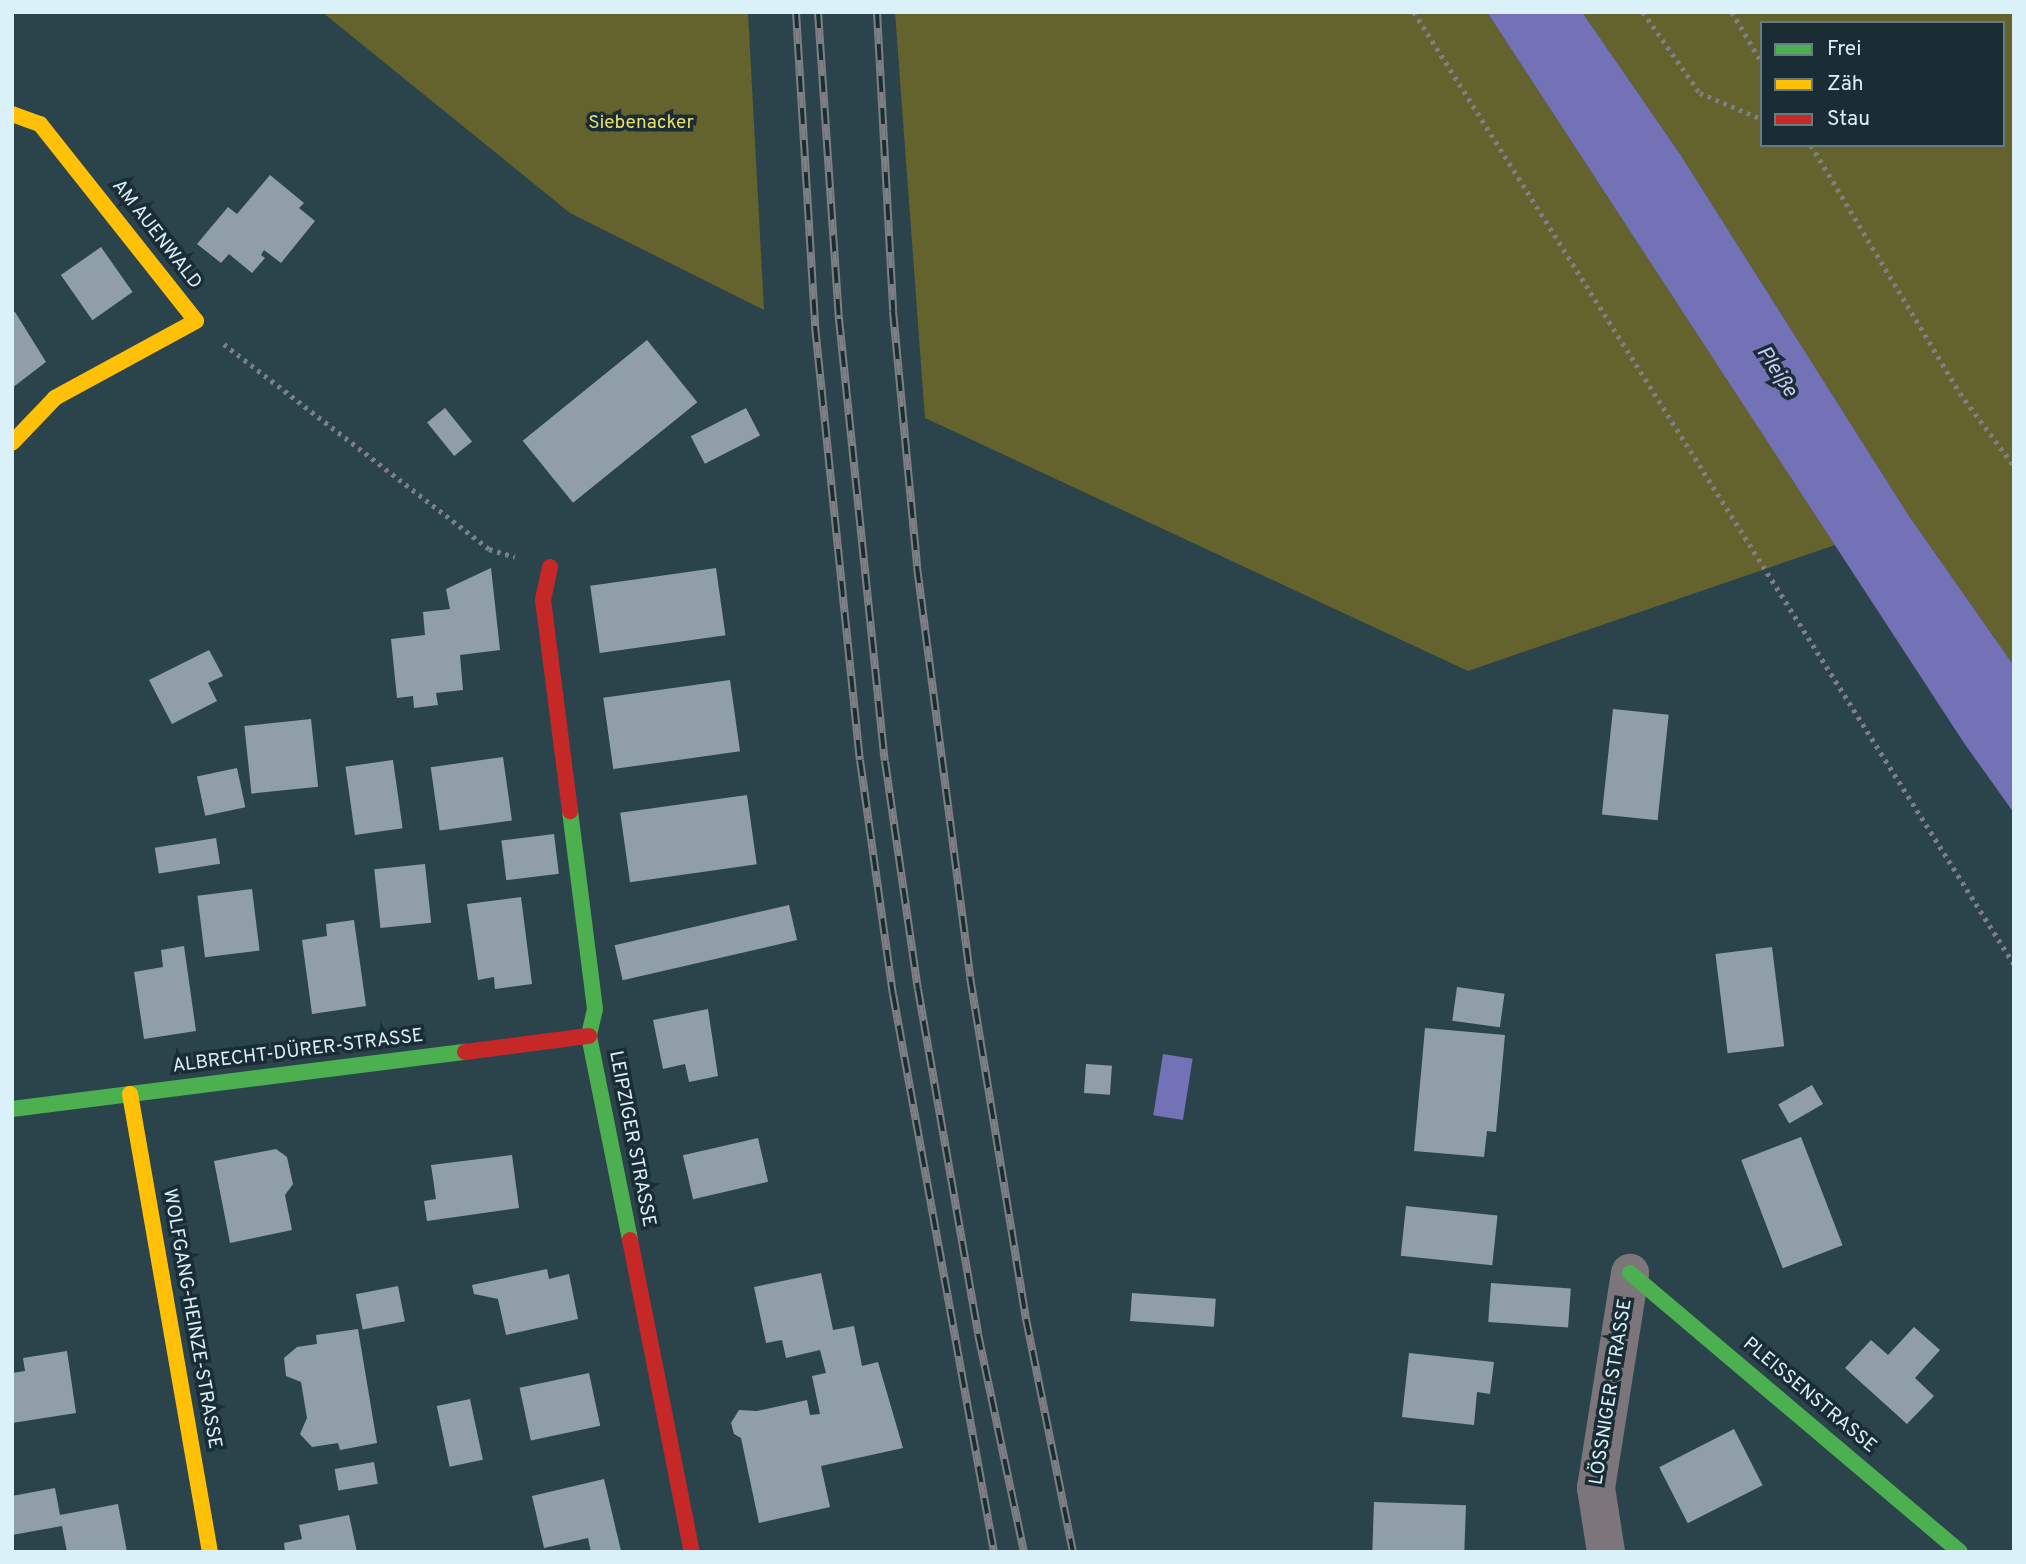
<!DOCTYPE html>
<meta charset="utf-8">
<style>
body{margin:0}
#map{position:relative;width:2026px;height:1564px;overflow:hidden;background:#2b444c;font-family:Overpass,sans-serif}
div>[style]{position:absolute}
.green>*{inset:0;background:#64622d}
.water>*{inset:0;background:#7372b6;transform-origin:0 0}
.building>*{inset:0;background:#909fa7;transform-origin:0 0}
.path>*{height:4.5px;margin-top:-2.25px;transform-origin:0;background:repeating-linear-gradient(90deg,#7d7f84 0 3.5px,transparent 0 8.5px)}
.street>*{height:38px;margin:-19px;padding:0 19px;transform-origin:19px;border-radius:19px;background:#7c767c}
.fast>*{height:16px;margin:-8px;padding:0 8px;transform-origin:8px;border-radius:8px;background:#4caf50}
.slow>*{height:16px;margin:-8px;padding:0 8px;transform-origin:8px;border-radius:8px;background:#ffc107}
.jam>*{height:16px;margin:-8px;padding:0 8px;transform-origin:8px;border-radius:8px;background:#c62828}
.rail>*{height:8px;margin-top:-4px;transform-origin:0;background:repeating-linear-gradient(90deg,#1b2d34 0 16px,#7d7f85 0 32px);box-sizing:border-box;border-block:2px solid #7d7f85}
span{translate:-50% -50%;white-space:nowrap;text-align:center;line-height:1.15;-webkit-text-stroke:7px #1b2d34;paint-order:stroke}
.park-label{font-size:19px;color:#eadf6b}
.street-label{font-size:19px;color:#daf1fa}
.water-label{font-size:21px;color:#cacbf3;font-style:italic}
.frame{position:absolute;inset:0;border:14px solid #daf1fa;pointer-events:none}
.legend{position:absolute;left:1760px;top:21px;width:245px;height:126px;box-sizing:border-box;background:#1b2d34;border:2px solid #677b83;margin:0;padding:9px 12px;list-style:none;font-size:21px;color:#daf1fa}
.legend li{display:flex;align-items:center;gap:14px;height:35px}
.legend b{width:35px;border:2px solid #677b83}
</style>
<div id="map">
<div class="green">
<i style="clip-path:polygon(322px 12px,748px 12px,764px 310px,570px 213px)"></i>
<i style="clip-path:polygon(895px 12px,1487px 12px,1835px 545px,1468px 671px,925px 418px)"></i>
<i style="clip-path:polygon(evenodd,1582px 12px,2014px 12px,2014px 666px,1909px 516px,1680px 154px,1582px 12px,1762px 23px,2003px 23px,2003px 145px,1762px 145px,1762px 23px)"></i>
</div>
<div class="water">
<i style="clip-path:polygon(1487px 12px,1582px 12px,1680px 154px,1909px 516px,2014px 666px,2014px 813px,1964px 743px)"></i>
<i style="left:1163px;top:1054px;width:30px;height:62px;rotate:9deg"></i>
</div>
<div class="building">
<i style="clip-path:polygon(270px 175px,304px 203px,299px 208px,315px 221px,281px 263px,264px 250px,261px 255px,265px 258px,252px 273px,229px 254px,221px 263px,197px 244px,228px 207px,237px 214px)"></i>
<i style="left:101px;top:247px;width:55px;height:49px;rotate:55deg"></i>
<i style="clip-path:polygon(15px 312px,46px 362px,12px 388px,12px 313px)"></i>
<i style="left:647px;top:340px;width:80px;height:160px;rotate:51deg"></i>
<i style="left:445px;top:408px;width:43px;height:23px;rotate:51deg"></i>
<i style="left:746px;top:408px;width:31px;height:62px;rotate:63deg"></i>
<i style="clip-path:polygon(491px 568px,500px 650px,460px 655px,463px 690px,436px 693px,438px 705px,414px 708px,413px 696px,397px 698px,391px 639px,425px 635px,423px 612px,450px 609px,446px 589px)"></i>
<i style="left:716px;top:568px;width:68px;height:127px;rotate:82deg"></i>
<i style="clip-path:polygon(209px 650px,223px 676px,208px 683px,217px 701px,172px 724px,149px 680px)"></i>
<i style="left:730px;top:680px;width:72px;height:128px;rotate:82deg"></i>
<i style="left:1613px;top:709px;width:56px;height:106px;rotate:6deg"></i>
<i style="left:311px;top:719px;width:68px;height:67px;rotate:84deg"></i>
<i style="left:503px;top:757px;width:64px;height:73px;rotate:82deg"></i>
<i style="left:393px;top:760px;width:69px;height:48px;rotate:82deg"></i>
<i style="left:237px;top:768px;width:40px;height:41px;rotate:78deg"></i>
<i style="left:747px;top:795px;width:70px;height:128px;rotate:82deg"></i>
<i style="left:554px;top:834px;width:40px;height:53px;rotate:83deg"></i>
<i style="left:216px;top:838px;width:26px;height:62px;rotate:81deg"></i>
<i style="left:425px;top:864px;width:59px;height:51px;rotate:84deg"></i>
<i style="left:252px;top:889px;width:62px;height:55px;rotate:83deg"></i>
<i style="clip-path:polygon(521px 897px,532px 984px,495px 989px,494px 977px,478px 980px,467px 904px)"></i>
<i style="left:789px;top:905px;width:36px;height:179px;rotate:77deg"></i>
<i style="clip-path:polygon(354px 920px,366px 1006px,312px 1014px,302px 940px,327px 936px,326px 924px)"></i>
<i style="clip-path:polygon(184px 946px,196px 1031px,144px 1039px,134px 972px,163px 967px,161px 950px)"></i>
<i style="left:1772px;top:947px;width:100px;height:57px;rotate:83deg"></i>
<i style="left:1457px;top:987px;width:48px;height:34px;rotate:8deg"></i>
<i style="clip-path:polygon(708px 1009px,718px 1076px,689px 1082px,685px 1064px,663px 1069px,653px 1020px)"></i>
<i style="clip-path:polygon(1425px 1028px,1505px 1035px,1496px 1132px,1487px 1131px,1484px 1157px,1414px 1151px)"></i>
<i style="left:1086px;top:1064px;width:26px;height:29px;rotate:4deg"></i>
<i style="left:1812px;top:1085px;width:22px;height:39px;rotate:60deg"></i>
<i style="left:1801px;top:1137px;width:116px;height:64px;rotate:69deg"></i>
<i style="left:758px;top:1138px;width:45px;height:77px;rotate:77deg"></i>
<i style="clip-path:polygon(276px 1149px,287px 1157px,293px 1184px,285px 1195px,292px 1230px,230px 1243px,214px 1161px)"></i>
<i style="clip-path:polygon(512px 1155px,519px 1208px,427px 1221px,424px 1201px,436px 1199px,431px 1165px)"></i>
<i style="left:1406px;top:1206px;width:92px;height:50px;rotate:6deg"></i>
<i style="clip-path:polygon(547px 1269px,549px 1279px,569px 1274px,578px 1319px,506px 1335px,498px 1299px,474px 1294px,472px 1285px)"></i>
<i style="clip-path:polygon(821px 1273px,833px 1330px,854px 1326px,862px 1366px,878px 1362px,903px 1448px,821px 1466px,830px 1507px,759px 1523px,741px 1438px,734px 1434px,731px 1423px,739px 1410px,757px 1411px,807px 1400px,810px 1415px,820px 1414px,812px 1376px,826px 1373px,820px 1350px,786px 1358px,782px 1340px,766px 1343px,754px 1287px)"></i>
<i style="left:1491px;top:1283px;width:80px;height:39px;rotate:4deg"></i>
<i style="left:398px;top:1286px;width:36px;height:43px;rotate:79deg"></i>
<i style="left:1132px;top:1293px;width:84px;height:28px;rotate:4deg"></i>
<i style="clip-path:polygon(1914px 1327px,1940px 1350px,1915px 1378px,1934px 1396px,1907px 1424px,1845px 1368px,1871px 1340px,1888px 1355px)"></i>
<i style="clip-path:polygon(358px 1329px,377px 1443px,340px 1450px,338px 1443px,312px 1447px,300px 1434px,307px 1418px,301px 1382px,286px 1376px,284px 1358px,297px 1347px,317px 1344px,316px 1335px)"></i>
<i style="clip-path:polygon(67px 1351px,76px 1413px,12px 1423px,12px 1373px,25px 1371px,23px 1358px)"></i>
<i style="clip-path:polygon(1409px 1353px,1494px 1362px,1490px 1394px,1477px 1392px,1474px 1425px,1402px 1417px)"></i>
<i style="left:589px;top:1373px;width:54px;height:71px;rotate:78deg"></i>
<i style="left:470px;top:1399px;width:62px;height:34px;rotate:78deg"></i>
<i style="left:1734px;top:1429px;width:63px;height:84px;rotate:63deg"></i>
<i style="left:374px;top:1462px;width:22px;height:40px;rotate:80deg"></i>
<i style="clip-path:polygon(604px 1479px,621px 1551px,591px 1552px,588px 1538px,544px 1548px,532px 1496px)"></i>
<i style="clip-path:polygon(55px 1488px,60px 1515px,118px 1504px,127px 1552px,67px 1552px,62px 1526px,12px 1535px,12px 1496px)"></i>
<i style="left:1374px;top:1502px;width:92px;height:50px;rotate:2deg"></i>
<i style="clip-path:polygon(349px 1515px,357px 1552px,285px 1552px,284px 1543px,302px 1539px,299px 1525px)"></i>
</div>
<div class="path">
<i style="left:1414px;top:12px;width:1125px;rotate:57.78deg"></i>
<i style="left:1643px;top:12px;width:99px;rotate:54.9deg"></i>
<i style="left:1700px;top:93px;width:67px;rotate:22.8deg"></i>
<i style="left:1732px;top:12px;width:59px;rotate:59.5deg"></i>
<i style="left:1811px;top:145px;width:289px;rotate:59deg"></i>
<i style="left:1960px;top:393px;width:91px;rotate:53.5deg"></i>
<i style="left:224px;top:344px;width:335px;rotate:37.7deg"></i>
<i style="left:489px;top:549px;width:27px;rotate:17deg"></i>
</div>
<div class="street">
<i style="left:1606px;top:1552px;width:65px;rotate:-98.9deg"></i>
<i style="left:1596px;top:1488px;width:218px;rotate:-81deg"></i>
</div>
<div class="fast">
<i style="left:570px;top:811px;width:200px;rotate:82.8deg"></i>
<i style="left:595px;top:1009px;width:28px;rotate:103deg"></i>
<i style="left:589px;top:1036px;width:208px;rotate:78.6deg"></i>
<i style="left:12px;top:1109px;width:457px;rotate:-7.2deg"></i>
<i style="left:1630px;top:1273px;width:432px;rotate:40.2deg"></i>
</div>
<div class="slow">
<i style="left:12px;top:114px;width:30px;rotate:20deg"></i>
<i style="left:40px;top:124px;width:251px;rotate:51.6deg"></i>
<i style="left:196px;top:321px;width:161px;rotate:151.4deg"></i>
<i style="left:55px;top:398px;width:62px;rotate:133.7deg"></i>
<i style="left:130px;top:1094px;width:465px;rotate:80.1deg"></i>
</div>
<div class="jam">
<i style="left:550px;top:567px;width:34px;rotate:102deg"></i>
<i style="left:543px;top:600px;width:213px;rotate:82.7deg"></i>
<i style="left:465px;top:1052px;width:125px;rotate:-7.4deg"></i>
<i style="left:630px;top:1240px;width:318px;rotate:78.8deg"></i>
</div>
<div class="rail">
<i style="left:796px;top:12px;width:315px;rotate:86.5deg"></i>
<i style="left:815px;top:326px;width:436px;rotate:84.1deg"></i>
<i style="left:860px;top:760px;width:236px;rotate:82deg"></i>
<i style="left:893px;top:994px;width:567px;rotate:79.74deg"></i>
<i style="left:818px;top:12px;width:308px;rotate:86.1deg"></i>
<i style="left:839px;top:319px;width:444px;rotate:84.1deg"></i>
<i style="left:885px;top:761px;width:230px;rotate:81.8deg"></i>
<i style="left:918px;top:989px;width:350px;rotate:80.1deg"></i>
<i style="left:978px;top:1334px;width:223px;rotate:78.1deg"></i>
<i style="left:877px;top:12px;width:299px;rotate:86.9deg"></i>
<i style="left:893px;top:311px;width:257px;rotate:84.6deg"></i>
<i style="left:917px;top:567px;width:413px;rotate:82.6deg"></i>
<i style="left:970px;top:977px;width:347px;rotate:80.7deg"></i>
<i style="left:1026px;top:1319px;width:238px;rotate:78.6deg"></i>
</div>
<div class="park-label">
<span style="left:641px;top:124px">Siebenacker</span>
</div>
<div class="street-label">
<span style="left:156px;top:235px;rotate:52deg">AM AUENWALD</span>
<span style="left:298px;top:1052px;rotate:-7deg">ALBRECHT-DÜRER-STRASSE</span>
<span style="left:631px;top:1139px;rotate:79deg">LEIPZIGER STRASSE</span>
<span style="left:191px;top:1319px;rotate:80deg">WOLFGANG-HEINZE-STRASSE</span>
<span style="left:1612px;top:1392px;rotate:-81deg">LÖSSNIGER STRASSE</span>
<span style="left:1809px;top:1396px;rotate:40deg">PLEISSENSTRASSE</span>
</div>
<div class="water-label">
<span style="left:1776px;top:372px;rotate:57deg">Pleiße</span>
</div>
<div class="frame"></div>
<ul class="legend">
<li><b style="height:9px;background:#4caf50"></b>Frei</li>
<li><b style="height:9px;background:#ffc107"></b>Zäh</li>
<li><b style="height:9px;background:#c62828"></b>Stau</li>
</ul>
</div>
